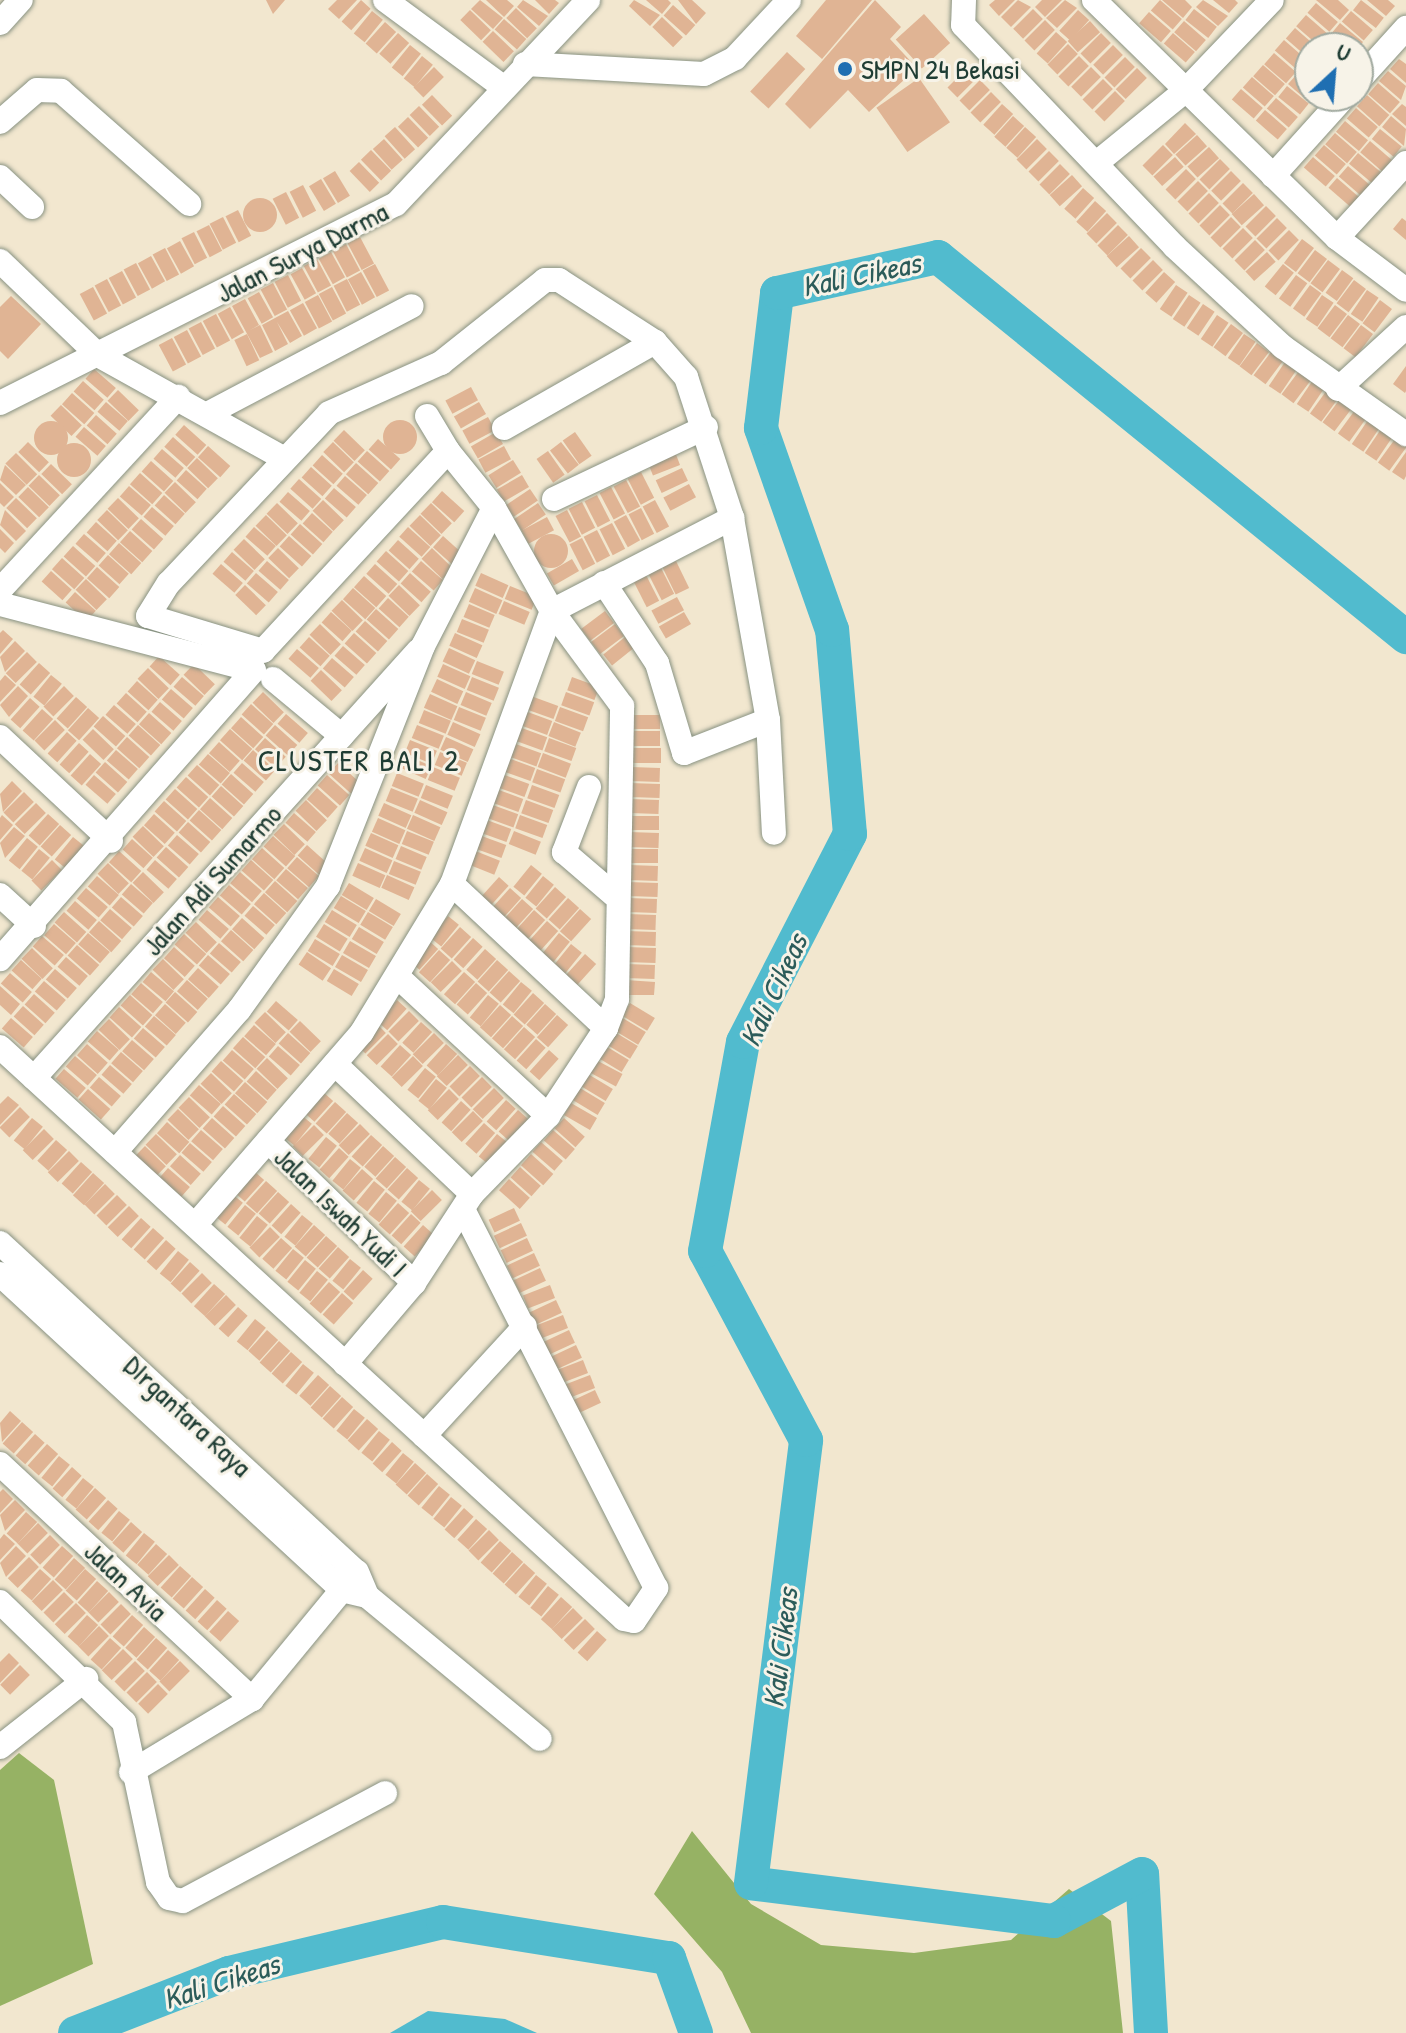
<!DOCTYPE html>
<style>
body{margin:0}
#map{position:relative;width:1406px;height:2033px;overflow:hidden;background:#f2e7cf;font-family:"Patrick Hand",sans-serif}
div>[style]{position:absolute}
.forest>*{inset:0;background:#96b264}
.water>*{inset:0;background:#51bbce}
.river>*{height:34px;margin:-17px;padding:0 17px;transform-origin:17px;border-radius:17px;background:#51bbce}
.building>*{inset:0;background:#e0b494;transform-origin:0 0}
.round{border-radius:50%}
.roads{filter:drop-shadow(0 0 2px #889282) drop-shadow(0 0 2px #889282)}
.minor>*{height:24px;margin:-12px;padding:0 12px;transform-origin:12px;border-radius:12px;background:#fff}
.dots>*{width:22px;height:22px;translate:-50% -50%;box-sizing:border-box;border:4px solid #f7f3e8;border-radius:50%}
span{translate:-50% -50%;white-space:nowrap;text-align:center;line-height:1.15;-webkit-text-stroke:6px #f7f3e8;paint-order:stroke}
.poi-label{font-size:28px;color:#1f3d34}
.left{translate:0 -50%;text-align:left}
.street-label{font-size:28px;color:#1f3d34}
.water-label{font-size:30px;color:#2c5c5a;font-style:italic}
.neighbourhood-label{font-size:30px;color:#1f3d34;letter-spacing:2px}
.north{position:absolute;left:1294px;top:32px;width:80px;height:80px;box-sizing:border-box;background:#f7f3e8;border:2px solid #a1aaa0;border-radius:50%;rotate:26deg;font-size:22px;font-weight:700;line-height:32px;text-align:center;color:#1f3d34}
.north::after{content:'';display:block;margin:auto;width:28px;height:36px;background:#1f6fb2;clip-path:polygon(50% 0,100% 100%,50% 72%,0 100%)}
</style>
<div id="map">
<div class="forest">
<i style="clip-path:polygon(19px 1753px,54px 1780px,93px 1964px,0 2006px,0 1770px)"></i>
<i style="clip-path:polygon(692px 1831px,751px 1904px,821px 1945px,914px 1953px,1011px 1940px,1069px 1889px,1111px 1921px,1123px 2033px,751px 2033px,722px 1972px,654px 1894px)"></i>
</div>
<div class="water">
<i style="clip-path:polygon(428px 2011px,505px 2019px,537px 2033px,390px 2033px)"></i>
</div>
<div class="river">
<i style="left:75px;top:2033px;width:165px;rotate:-21.3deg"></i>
<i style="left:229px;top:1973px;width:220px;rotate:-13.4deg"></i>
<i style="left:443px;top:1922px;width:229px;rotate:9.1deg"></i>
<i style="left:669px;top:1958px;width:80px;rotate:70.2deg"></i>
<i style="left:1151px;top:2033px;width:159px;rotate:-93.2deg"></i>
<i style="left:1142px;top:1874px;width:100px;rotate:151.9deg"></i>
<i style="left:1054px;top:1921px;width:305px;rotate:-172.9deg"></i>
<i style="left:751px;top:1883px;width:446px;rotate:-82.9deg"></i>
<i style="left:806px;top:1440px;width:214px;rotate:-118.1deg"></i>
<i style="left:705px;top:1251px;width:212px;rotate:-79.7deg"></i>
<i style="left:743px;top:1042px;width:234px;rotate:-62.8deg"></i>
<i style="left:850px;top:834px;width:205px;rotate:-95deg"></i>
<i style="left:832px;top:630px;width:214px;rotate:-109.4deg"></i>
<i style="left:761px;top:428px;width:136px;rotate:-83.2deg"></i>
<i style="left:777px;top:293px;width:165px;rotate:-12.6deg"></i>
<i style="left:938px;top:257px;width:603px;rotate:39.08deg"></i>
</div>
<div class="building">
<i style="clip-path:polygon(266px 0,285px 0,273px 14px)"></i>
<i style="clip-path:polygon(337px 0,357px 0,339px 19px,328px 9px)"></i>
<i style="left:361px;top:0;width:13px;height:29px;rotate:42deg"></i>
<i style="clip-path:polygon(480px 0,503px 18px,493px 29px,471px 9px)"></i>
<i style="clip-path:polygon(486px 0,507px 0,514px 6px,504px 17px)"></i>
<i style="clip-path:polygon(523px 0,548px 16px,539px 26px,517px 7px)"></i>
<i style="clip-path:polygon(535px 0,555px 0,559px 3px,549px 14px)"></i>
<i style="clip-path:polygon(634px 0,660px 15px,650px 26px,629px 6px)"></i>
<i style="clip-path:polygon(646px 0,668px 0,671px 3px,662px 14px)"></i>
<i style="clip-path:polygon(678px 0,692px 0,706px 13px,696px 24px)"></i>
<i style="clip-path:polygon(826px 0,872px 0,822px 59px,796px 36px)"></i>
<i style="clip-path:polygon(875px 0,901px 27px,890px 39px,917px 68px,869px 112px,848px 90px,810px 129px,785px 104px)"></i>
<i style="clip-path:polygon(995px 0,1015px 0,999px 16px,989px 5px)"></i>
<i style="clip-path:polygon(1018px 0,1031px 7px,1011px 27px,1001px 17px)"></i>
<i style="clip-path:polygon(1042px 0,1062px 0,1045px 17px,1035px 7px)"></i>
<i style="clip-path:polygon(1065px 0,1077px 8px,1057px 28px,1046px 18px)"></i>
<i style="left:1160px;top:0;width:29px;height:14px;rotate:41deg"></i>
<i style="clip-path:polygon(1162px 0,1185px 0,1192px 7px,1183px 18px)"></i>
<i style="clip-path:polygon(1203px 0,1228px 16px,1218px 26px,1196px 7px)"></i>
<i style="clip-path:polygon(1213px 0,1235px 0,1238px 3px,1229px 13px)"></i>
<i style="clip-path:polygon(1316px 0,1338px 0,1349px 10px,1340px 20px)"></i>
<i style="left:1361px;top:0;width:29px;height:13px;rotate:38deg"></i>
<i style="clip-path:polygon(1367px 0,1388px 0,1395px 6px,1386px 16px)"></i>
<i style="left:1316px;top:3px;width:29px;height:13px;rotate:41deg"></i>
<i style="left:673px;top:5px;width:30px;height:14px;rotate:42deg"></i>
<i style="left:516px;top:8px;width:29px;height:14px;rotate:44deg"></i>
<i style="left:1033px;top:9px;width:14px;height:28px;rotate:45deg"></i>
<i style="left:1194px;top:9px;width:29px;height:14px;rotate:38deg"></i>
<i style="left:470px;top:10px;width:29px;height:14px;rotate:44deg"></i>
<i style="left:1078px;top:10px;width:15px;height:28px;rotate:42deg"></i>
<i style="left:372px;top:11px;width:14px;height:29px;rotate:39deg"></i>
<i style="left:1351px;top:11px;width:29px;height:14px;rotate:41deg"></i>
<i style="left:1149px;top:12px;width:29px;height:15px;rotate:41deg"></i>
<i style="left:924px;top:14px;width:39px;height:38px;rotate:48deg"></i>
<i style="left:1306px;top:15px;width:29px;height:15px;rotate:41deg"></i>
<i style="left:662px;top:17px;width:29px;height:14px;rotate:44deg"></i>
<i style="left:504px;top:19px;width:30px;height:14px;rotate:42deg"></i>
<i style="left:1045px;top:20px;width:14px;height:29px;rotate:45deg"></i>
<i style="left:1090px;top:21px;width:15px;height:30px;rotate:48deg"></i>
<i style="left:1184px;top:21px;width:29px;height:15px;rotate:41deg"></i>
<i style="left:385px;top:22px;width:15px;height:29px;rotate:42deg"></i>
<i style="clip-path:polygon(1340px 23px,1363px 42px,1358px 48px,1331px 34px)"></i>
<i style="left:1295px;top:28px;width:30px;height:14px;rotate:41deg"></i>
<i style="left:493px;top:31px;width:29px;height:15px;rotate:44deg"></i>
<i style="left:1056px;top:32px;width:15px;height:29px;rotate:42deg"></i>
<i style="left:398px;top:33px;width:15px;height:28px;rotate:42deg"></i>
<i style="left:1101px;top:33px;width:14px;height:29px;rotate:45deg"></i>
<i style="left:1173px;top:33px;width:29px;height:14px;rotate:41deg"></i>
<i style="left:1284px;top:40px;width:29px;height:14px;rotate:41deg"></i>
<i style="left:1068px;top:44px;width:14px;height:29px;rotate:45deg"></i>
<i style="left:410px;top:45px;width:14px;height:29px;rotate:39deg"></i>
<i style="left:1113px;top:45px;width:14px;height:28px;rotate:45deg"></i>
<i style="left:787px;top:52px;width:25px;height:54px;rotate:43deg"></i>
<i style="left:1274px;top:53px;width:29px;height:15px;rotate:41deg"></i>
<i style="left:422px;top:56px;width:14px;height:29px;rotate:39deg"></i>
<i style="left:1079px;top:56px;width:14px;height:29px;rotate:45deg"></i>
<i style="left:1125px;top:57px;width:14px;height:29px;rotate:45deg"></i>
<i style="clip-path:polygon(1399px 59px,1406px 64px,1406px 83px,1390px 69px)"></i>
<i style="left:1263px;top:65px;width:29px;height:15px;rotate:41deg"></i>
<i style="left:434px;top:67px;width:14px;height:29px;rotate:45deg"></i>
<i style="left:968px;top:67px;width:14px;height:29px;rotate:45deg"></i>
<i style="left:1091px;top:67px;width:14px;height:28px;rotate:45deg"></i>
<i style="left:1137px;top:68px;width:14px;height:30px;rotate:45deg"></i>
<i style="clip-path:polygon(1388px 71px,1406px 86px,1401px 100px,1379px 81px)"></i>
<i style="clip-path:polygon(1298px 73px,1317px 96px,1310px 103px,1288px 84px)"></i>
<i style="left:1252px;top:77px;width:29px;height:14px;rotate:41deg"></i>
<i style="left:919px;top:78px;width:54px;height:52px;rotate:55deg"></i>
<i style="left:1103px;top:79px;width:14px;height:29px;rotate:45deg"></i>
<i style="left:980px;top:80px;width:14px;height:29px;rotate:45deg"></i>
<i style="left:1378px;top:83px;width:29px;height:15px;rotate:41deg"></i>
<i style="left:1287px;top:86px;width:28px;height:14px;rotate:39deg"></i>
<i style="left:1241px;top:89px;width:29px;height:14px;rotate:41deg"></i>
<i style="left:1115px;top:91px;width:14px;height:29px;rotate:45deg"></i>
<i style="left:991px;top:92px;width:14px;height:29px;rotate:45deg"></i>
<i style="left:432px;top:95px;width:29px;height:14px;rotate:46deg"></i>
<i style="left:1367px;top:95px;width:30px;height:15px;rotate:42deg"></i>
<i style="left:1276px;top:98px;width:29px;height:14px;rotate:41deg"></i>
<i style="left:1002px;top:104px;width:15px;height:28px;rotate:42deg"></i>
<i style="clip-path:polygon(1402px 104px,1406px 107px,1406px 126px,1392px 114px)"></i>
<i style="left:419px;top:106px;width:29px;height:13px;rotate:46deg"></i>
<i style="left:1356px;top:108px;width:29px;height:14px;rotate:41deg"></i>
<i style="left:1265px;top:110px;width:29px;height:14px;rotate:41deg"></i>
<i style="left:1013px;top:116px;width:15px;height:28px;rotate:42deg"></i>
<i style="clip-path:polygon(1391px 116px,1406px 129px,1404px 146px,1382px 127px)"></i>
<i style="left:408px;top:117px;width:29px;height:14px;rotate:46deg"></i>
<i style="left:1345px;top:121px;width:30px;height:14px;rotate:40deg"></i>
<i style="clip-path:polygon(1185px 123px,1196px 134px,1174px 154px,1165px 144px)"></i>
<i style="left:395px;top:127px;width:30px;height:14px;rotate:48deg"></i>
<i style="left:1025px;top:127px;width:15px;height:28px;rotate:42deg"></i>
<i style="left:1380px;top:129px;width:28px;height:13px;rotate:39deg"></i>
<i style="left:1335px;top:133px;width:29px;height:15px;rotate:41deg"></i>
<i style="left:1197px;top:135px;width:15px;height:29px;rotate:48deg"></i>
<i style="left:384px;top:139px;width:28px;height:15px;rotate:48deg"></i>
<i style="left:1037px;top:139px;width:14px;height:29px;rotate:45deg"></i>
<i style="left:1370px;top:141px;width:29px;height:15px;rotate:41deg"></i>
<i style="left:1163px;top:145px;width:14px;height:29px;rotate:45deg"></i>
<i style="left:1324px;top:145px;width:29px;height:14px;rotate:41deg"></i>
<i style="left:1209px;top:147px;width:15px;height:29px;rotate:48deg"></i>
<i style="left:371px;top:150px;width:29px;height:14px;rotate:46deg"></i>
<i style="left:1049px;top:151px;width:14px;height:29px;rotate:45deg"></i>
<i style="left:1358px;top:153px;width:30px;height:14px;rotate:40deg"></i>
<i style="left:1175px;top:157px;width:13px;height:29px;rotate:48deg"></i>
<i style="left:1313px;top:157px;width:29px;height:14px;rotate:41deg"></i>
<i style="left:1220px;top:159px;width:14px;height:29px;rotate:45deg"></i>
<i style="left:359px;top:162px;width:29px;height:13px;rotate:46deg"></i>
<i style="left:1060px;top:164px;width:14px;height:29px;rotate:45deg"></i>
<i style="left:1348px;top:166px;width:29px;height:14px;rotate:41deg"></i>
<i style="left:1186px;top:169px;width:14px;height:29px;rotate:45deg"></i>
<i style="left:335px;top:171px;width:29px;height:14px;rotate:59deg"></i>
<i style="left:1231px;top:171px;width:14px;height:28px;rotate:45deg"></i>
<i style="left:1072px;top:175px;width:15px;height:30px;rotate:48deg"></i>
<i style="left:1337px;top:178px;width:29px;height:13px;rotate:41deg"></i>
<i style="left:321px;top:179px;width:29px;height:14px;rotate:59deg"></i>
<i style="left:1198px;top:181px;width:14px;height:29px;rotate:45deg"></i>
<i style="left:1243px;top:183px;width:14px;height:29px;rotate:45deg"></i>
<i style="left:303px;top:185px;width:29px;height:15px;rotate:63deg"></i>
<i style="left:1083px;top:188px;width:15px;height:28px;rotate:42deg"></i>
<i style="left:286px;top:192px;width:29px;height:15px;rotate:63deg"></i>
<i style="left:1209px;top:193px;width:14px;height:29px;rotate:45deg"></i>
<i style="left:1254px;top:194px;width:15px;height:30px;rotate:48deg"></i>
<i class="round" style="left:243px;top:198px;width:34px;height:34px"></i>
<i style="left:1095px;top:201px;width:15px;height:28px;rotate:42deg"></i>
<i style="left:1220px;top:205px;width:14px;height:29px;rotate:45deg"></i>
<i style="left:1266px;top:206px;width:14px;height:29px;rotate:45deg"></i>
<i style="left:238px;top:210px;width:29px;height:14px;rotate:63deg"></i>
<i style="left:1107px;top:213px;width:14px;height:29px;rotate:45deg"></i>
<i style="left:223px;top:217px;width:29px;height:15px;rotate:63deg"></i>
<i style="left:1231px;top:217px;width:14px;height:29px;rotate:45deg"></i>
<i style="left:1277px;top:218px;width:14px;height:29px;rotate:45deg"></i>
<i style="clip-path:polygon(1402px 218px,1406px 221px,1406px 240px,1393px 229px)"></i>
<i style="left:209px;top:225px;width:29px;height:14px;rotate:63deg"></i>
<i style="left:1118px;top:225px;width:14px;height:29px;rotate:45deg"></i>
<i style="left:1243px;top:228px;width:14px;height:29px;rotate:45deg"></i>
<i style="left:1289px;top:230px;width:14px;height:29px;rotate:45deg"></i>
<i style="left:194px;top:232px;width:29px;height:14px;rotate:63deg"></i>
<i style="left:1129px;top:236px;width:15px;height:30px;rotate:48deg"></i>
<i style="left:360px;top:237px;width:30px;height:14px;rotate:62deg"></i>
<i style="left:1302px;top:239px;width:15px;height:30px;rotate:37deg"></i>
<i style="left:1255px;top:240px;width:14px;height:29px;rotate:45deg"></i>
<i style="left:180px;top:241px;width:29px;height:15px;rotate:61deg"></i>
<i style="left:346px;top:244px;width:30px;height:15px;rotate:62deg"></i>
<i style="left:165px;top:248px;width:30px;height:14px;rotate:62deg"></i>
<i style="left:1141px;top:248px;width:14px;height:29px;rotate:45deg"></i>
<i style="left:1315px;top:250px;width:15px;height:29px;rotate:37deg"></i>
<i style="left:331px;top:252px;width:29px;height:14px;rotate:61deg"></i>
<i style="left:1267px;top:252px;width:13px;height:29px;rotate:48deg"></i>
<i style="left:151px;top:256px;width:29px;height:15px;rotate:61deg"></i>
<i style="left:317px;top:259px;width:30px;height:15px;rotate:62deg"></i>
<i style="left:1153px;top:260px;width:14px;height:29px;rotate:45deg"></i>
<i style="left:1328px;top:260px;width:15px;height:29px;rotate:37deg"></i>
<i style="left:136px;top:263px;width:30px;height:14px;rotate:62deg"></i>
<i style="left:375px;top:264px;width:30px;height:14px;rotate:62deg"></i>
<i style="left:1283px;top:264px;width:14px;height:29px;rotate:39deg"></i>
<i style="left:302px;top:268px;width:29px;height:13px;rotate:61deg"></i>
<i style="left:1342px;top:270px;width:14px;height:28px;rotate:36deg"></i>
<i style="left:122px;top:271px;width:30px;height:15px;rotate:62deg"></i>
<i style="left:361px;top:272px;width:29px;height:15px;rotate:61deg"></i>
<i style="left:1164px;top:272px;width:15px;height:28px;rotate:42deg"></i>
<i style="left:288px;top:275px;width:29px;height:15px;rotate:63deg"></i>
<i style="left:1296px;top:275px;width:14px;height:29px;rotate:36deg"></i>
<i style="left:107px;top:279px;width:30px;height:14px;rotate:62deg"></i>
<i style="left:347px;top:279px;width:29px;height:15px;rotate:63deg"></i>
<i style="left:1354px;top:280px;width:15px;height:29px;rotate:37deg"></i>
<i style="left:273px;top:283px;width:30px;height:14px;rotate:62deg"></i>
<i style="left:1176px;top:285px;width:14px;height:29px;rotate:34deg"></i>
<i style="left:1310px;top:285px;width:14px;height:29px;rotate:36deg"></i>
<i style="left:93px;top:287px;width:30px;height:15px;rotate:62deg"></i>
<i style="left:332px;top:287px;width:30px;height:15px;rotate:62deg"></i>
<i style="left:1367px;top:290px;width:14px;height:29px;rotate:34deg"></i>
<i style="left:259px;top:292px;width:29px;height:13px;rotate:61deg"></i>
<i style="left:318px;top:295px;width:30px;height:15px;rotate:62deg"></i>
<i style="left:1189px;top:295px;width:14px;height:29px;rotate:34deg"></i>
<i style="left:1322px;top:295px;width:14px;height:29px;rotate:34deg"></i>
<i style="clip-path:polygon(11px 296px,41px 324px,8px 359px,0 351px,0 307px)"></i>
<i style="clip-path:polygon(245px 299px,259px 325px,250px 330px,260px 325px,273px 352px,260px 358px,232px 306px)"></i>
<i style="left:1380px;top:300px;width:15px;height:29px;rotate:37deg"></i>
<i style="left:303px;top:303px;width:29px;height:15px;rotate:61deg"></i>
<i style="left:1203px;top:304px;width:14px;height:29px;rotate:34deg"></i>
<i style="left:1335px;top:305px;width:15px;height:29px;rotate:37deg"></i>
<i style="left:230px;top:307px;width:29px;height:14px;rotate:61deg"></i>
<i style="clip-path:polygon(288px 311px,302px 336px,290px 343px,277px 322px,288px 344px,275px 351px,262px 325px)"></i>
<i style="left:216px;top:314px;width:30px;height:15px;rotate:62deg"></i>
<i style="left:1217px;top:315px;width:14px;height:29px;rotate:34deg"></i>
<i style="left:1348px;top:315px;width:15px;height:29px;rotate:37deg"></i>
<i style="left:201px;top:322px;width:30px;height:14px;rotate:62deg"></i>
<i style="left:1231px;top:324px;width:15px;height:29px;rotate:37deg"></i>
<i style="left:1361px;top:325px;width:15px;height:29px;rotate:37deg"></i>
<i style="left:187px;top:330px;width:30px;height:15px;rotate:62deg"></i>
<i style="left:247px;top:334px;width:29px;height:14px;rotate:65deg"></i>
<i style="left:1244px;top:334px;width:14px;height:29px;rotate:34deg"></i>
<i style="left:172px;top:338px;width:30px;height:15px;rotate:62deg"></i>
<i style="left:1257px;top:343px;width:15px;height:29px;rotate:37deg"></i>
<i style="left:1271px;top:352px;width:15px;height:29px;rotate:37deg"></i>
<i style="left:1285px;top:362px;width:14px;height:29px;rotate:34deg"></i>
<i style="clip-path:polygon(1406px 366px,1406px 391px,1405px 393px,1393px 384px)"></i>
<i style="left:94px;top:369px;width:29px;height:13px;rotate:41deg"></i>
<i style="left:1299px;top:371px;width:15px;height:29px;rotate:37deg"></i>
<i style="left:1313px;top:380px;width:14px;height:29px;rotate:34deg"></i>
<i style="left:83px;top:381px;width:28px;height:14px;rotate:42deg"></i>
<i style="left:471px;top:387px;width:15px;height:29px;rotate:62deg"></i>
<i style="left:118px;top:390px;width:29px;height:15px;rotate:44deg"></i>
<i style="left:1327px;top:390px;width:14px;height:29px;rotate:36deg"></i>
<i style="left:72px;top:393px;width:30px;height:15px;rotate:42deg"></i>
<i style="left:1340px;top:399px;width:15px;height:29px;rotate:37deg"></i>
<i style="left:106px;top:402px;width:29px;height:13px;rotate:41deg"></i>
<i style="left:479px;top:402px;width:14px;height:29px;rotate:60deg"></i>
<i style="left:61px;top:405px;width:29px;height:15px;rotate:44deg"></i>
<i style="left:1355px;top:410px;width:14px;height:29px;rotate:36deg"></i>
<i style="left:96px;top:415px;width:28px;height:14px;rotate:42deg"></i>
<i style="left:488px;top:417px;width:15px;height:29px;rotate:62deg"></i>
<i style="left:1368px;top:420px;width:14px;height:29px;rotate:34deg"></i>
<i class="round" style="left:383px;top:420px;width:34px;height:34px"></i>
<i class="round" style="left:34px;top:421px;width:34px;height:34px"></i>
<i style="left:184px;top:425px;width:30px;height:13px;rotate:42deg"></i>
<i style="left:84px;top:427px;width:29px;height:13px;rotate:41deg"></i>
<i style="left:1381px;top:429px;width:14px;height:29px;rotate:34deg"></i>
<i style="left:344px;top:430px;width:29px;height:15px;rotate:44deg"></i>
<i style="left:496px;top:432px;width:14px;height:29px;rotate:60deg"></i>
<i style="left:575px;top:432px;width:29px;height:15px;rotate:55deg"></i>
<i style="left:173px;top:437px;width:30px;height:13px;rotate:42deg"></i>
<i style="left:378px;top:439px;width:30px;height:14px;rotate:42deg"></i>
<i style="left:1395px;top:439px;width:14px;height:29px;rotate:36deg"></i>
<i style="left:28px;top:442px;width:29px;height:14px;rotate:44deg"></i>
<i style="left:333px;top:442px;width:29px;height:14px;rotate:44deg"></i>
<i style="left:561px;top:442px;width:29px;height:14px;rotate:52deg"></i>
<i class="round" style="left:57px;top:443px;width:34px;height:34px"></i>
<i style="left:208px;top:446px;width:30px;height:15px;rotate:42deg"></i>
<i style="left:504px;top:446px;width:15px;height:29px;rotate:62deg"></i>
<i style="left:162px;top:449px;width:29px;height:13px;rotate:41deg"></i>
<i style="left:367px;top:451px;width:30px;height:14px;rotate:42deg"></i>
<i style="left:548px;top:451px;width:29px;height:14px;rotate:55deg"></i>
<i style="left:675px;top:452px;width:14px;height:29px;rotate:69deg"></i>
<i style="clip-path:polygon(1406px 452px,1406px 476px,1404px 480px,1392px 472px)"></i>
<i style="left:16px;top:453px;width:30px;height:15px;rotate:45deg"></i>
<i style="left:322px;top:455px;width:28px;height:14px;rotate:42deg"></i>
<i style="left:197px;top:458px;width:29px;height:14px;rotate:44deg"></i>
<i style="left:513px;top:460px;width:15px;height:29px;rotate:58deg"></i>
<i style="left:151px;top:461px;width:30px;height:14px;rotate:42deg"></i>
<i style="left:356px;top:463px;width:30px;height:15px;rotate:42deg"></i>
<i style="left:51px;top:464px;width:29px;height:14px;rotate:44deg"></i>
<i style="clip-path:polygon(5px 465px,26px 485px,16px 495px,0 480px)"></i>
<i style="left:311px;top:467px;width:28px;height:14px;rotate:42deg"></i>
<i style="left:682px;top:468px;width:14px;height:29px;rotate:65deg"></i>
<i style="left:186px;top:470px;width:28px;height:14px;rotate:42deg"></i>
<i style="left:641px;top:472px;width:29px;height:15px;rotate:63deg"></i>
<i style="left:140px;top:473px;width:30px;height:15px;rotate:42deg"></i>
<i style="left:39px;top:475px;width:29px;height:15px;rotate:44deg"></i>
<i style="left:522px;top:475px;width:14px;height:29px;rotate:60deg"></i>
<i style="left:345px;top:476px;width:29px;height:13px;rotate:41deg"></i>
<i style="left:299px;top:479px;width:30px;height:13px;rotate:42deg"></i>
<i style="left:626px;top:480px;width:30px;height:14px;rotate:62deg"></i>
<i style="left:175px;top:482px;width:29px;height:15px;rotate:44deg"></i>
<i style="clip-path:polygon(0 483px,14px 497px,4px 507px,0 503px)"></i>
<i style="left:689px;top:484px;width:15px;height:29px;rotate:62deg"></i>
<i style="left:129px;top:486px;width:29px;height:14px;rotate:41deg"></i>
<i style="left:28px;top:487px;width:29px;height:14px;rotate:44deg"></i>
<i style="left:611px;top:487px;width:30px;height:13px;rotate:62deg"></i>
<i style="left:334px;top:488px;width:29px;height:14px;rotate:41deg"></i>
<i style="left:530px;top:489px;width:14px;height:29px;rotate:56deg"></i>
<i style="left:442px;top:491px;width:30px;height:15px;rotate:42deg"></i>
<i style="left:288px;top:492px;width:29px;height:13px;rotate:41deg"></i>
<i style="left:164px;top:495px;width:28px;height:14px;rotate:42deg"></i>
<i style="left:597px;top:495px;width:29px;height:14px;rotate:63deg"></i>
<i style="left:16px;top:498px;width:29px;height:14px;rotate:44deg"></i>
<i style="left:118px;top:498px;width:29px;height:15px;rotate:44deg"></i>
<i style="left:323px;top:500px;width:29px;height:15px;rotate:44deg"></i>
<i style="left:655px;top:500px;width:30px;height:14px;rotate:62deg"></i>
<i style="left:582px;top:502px;width:29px;height:15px;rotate:63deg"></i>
<i style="left:277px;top:503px;width:29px;height:15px;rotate:44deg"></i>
<i style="left:431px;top:503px;width:29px;height:15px;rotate:44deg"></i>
<i style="left:538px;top:503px;width:14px;height:29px;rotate:56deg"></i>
<i style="left:152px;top:507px;width:29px;height:13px;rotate:41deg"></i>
<i style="left:641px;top:508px;width:29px;height:14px;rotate:63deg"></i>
<i style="clip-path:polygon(5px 510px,26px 531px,16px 541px,0 525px)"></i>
<i style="left:107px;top:510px;width:29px;height:14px;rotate:44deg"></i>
<i style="left:567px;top:510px;width:30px;height:13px;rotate:62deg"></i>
<i style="left:312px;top:513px;width:28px;height:14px;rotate:42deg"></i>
<i style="left:266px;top:515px;width:29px;height:15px;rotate:44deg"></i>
<i style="left:420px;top:515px;width:29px;height:15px;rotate:44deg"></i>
<i style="left:626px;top:515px;width:29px;height:14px;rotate:61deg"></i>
<i style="left:547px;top:517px;width:15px;height:29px;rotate:62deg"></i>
<i style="left:141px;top:519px;width:30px;height:14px;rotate:42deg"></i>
<i style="left:96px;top:522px;width:28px;height:14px;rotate:42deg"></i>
<i style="left:612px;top:523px;width:29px;height:14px;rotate:63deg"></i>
<i style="left:300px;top:524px;width:30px;height:14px;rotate:42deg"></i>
<i style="left:254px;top:527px;width:29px;height:13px;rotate:41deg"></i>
<i style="left:408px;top:527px;width:30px;height:13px;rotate:42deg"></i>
<i style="clip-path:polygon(0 529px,14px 543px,5px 553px,0 548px)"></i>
<i style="left:597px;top:530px;width:29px;height:15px;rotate:63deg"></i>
<i style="left:130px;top:531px;width:30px;height:15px;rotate:42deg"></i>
<i style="left:84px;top:534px;width:29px;height:13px;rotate:41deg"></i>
<i class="round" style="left:534px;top:534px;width:34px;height:34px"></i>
<i style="left:289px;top:536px;width:30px;height:14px;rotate:42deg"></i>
<i style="left:443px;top:536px;width:30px;height:15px;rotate:42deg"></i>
<i style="left:582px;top:538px;width:29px;height:14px;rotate:63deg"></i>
<i style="left:244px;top:539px;width:29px;height:15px;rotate:44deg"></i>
<i style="left:398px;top:540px;width:28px;height:14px;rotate:42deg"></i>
<i style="left:119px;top:543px;width:30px;height:15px;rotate:42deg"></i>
<i style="left:73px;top:546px;width:30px;height:14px;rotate:42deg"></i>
<i style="left:278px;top:548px;width:29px;height:14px;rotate:44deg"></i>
<i style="left:432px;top:548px;width:29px;height:15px;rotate:44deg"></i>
<i style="left:386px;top:551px;width:30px;height:14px;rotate:42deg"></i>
<i style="left:232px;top:552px;width:29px;height:13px;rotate:41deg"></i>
<i style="left:108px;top:555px;width:28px;height:14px;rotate:42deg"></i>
<i style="left:62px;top:558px;width:30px;height:15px;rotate:42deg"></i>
<i style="left:572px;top:559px;width:14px;height:29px;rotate:60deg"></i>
<i style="left:267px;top:561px;width:29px;height:13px;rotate:41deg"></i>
<i style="left:421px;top:561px;width:29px;height:14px;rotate:41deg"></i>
<i style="left:676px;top:561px;width:30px;height:15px;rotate:64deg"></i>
<i style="left:221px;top:564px;width:29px;height:13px;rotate:41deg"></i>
<i style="left:375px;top:564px;width:30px;height:13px;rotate:42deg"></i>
<i style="left:97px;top:567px;width:30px;height:15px;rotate:42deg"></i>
<i style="left:661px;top:568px;width:29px;height:14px;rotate:63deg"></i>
<i style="left:51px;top:571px;width:28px;height:14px;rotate:42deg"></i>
<i style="left:256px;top:573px;width:29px;height:14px;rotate:41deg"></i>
<i style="left:410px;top:573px;width:28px;height:14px;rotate:42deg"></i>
<i style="left:481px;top:573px;width:30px;height:14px;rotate:24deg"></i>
<i style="left:646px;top:575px;width:29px;height:14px;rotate:63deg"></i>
<i style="left:364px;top:576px;width:30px;height:15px;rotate:42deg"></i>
<i style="left:86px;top:579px;width:29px;height:15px;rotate:44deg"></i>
<i style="left:245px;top:585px;width:29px;height:14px;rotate:44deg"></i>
<i style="left:399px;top:585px;width:29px;height:15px;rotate:44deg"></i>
<i style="left:510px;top:586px;width:29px;height:14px;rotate:22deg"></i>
<i style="left:353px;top:588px;width:30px;height:15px;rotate:42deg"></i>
<i style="left:475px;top:588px;width:30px;height:15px;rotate:24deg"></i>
<i style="left:75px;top:592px;width:28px;height:14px;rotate:42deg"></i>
<i style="left:677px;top:597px;width:15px;height:29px;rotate:62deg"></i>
<i style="left:388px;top:598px;width:28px;height:14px;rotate:42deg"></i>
<i style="left:342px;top:600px;width:29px;height:15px;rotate:44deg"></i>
<i style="left:504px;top:601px;width:28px;height:14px;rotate:23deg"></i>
<i style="left:469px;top:604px;width:28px;height:14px;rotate:23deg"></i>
<i style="left:376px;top:609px;width:30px;height:14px;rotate:42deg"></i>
<i style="left:605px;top:611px;width:15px;height:30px;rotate:53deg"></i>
<i style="left:331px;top:612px;width:28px;height:14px;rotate:42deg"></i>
<i style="left:684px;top:612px;width:14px;height:29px;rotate:60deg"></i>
<i style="left:462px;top:619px;width:29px;height:14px;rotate:22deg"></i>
<i style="left:365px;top:621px;width:30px;height:14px;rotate:42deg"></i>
<i style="left:320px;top:624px;width:29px;height:15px;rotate:44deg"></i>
<i style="left:615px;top:624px;width:15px;height:30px;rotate:53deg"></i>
<i style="clip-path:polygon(3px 630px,13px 639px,0 654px,0 633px)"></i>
<i style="left:354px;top:633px;width:30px;height:14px;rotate:42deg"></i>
<i style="left:455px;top:633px;width:30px;height:14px;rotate:24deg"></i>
<i style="left:309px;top:637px;width:28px;height:14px;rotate:42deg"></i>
<i style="left:625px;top:637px;width:14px;height:28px;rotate:51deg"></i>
<i style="clip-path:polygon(15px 641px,25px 651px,5px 672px,0 657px)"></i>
<i style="left:343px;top:646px;width:29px;height:13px;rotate:41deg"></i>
<i style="left:449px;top:648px;width:29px;height:15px;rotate:25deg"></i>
<i style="left:297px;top:649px;width:29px;height:13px;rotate:41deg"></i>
<i style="left:27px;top:652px;width:14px;height:30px;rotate:45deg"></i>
<i style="left:159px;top:656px;width:28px;height:14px;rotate:42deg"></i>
<i style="left:332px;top:658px;width:29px;height:14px;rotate:41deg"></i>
<i style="left:477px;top:661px;width:29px;height:14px;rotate:22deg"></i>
<i style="left:39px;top:663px;width:15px;height:29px;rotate:42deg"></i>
<i style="left:194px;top:664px;width:29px;height:15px;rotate:44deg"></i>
<i style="left:443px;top:664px;width:30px;height:14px;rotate:24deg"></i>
<i style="left:148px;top:668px;width:29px;height:15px;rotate:44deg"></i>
<i style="left:321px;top:670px;width:29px;height:15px;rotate:44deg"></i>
<i style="clip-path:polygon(5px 675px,16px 685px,0 702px,0 681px)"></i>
<i style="left:51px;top:675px;width:14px;height:28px;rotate:39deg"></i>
<i style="left:182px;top:677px;width:29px;height:13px;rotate:41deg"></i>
<i style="left:472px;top:677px;width:29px;height:14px;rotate:22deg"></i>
<i style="left:572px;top:677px;width:29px;height:14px;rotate:20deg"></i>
<i style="left:437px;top:679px;width:29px;height:14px;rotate:25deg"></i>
<i style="left:137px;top:681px;width:28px;height:14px;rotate:42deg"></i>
<i style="clip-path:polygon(18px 686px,28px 696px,9px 717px,0 705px)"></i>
<i style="left:64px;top:686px;width:14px;height:29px;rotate:45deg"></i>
<i style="left:171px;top:689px;width:29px;height:14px;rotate:41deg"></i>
<i style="left:263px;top:692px;width:29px;height:15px;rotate:44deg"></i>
<i style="left:466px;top:692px;width:28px;height:14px;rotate:23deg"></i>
<i style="left:566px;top:692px;width:30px;height:14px;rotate:20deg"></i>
<i style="left:126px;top:693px;width:28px;height:14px;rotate:42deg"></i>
<i style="left:430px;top:694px;width:30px;height:15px;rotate:24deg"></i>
<i style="left:531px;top:696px;width:29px;height:14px;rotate:20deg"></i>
<i style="left:76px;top:697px;width:15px;height:29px;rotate:42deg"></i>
<i style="left:30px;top:698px;width:13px;height:29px;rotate:42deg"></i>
<i style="left:160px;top:702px;width:29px;height:13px;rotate:41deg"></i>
<i style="left:251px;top:704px;width:30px;height:14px;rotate:42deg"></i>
<i style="left:114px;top:705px;width:29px;height:13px;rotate:41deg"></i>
<i style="left:459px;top:707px;width:29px;height:14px;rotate:22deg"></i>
<i style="left:560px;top:707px;width:30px;height:15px;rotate:20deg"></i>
<i style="left:88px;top:708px;width:15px;height:30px;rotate:42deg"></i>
<i style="left:42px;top:709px;width:15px;height:29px;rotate:42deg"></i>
<i style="left:424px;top:710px;width:29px;height:14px;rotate:22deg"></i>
<i style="left:525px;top:711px;width:29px;height:15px;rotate:20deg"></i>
<i style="left:149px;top:713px;width:30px;height:15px;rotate:42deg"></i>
<i style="left:286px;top:714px;width:29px;height:13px;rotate:41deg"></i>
<i style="left:660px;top:715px;width:14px;height:30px;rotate:90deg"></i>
<i style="left:103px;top:716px;width:30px;height:14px;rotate:42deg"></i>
<i style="left:241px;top:717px;width:30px;height:15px;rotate:42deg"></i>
<i style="left:55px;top:720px;width:14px;height:29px;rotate:45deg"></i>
<i style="left:453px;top:722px;width:30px;height:14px;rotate:24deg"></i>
<i style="left:554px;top:722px;width:29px;height:15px;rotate:22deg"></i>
<i style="left:138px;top:725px;width:30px;height:14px;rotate:42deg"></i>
<i style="left:275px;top:725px;width:30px;height:14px;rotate:42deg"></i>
<i style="left:417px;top:725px;width:29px;height:14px;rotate:22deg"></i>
<i style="left:519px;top:727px;width:30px;height:14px;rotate:20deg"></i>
<i style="left:93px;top:729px;width:29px;height:15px;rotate:44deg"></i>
<i style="left:230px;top:729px;width:30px;height:15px;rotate:42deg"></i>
<i style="left:660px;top:731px;width:15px;height:29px;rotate:90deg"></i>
<i style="left:67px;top:732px;width:13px;height:29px;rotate:42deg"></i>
<i style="left:127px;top:737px;width:30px;height:15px;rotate:42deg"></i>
<i style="left:446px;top:737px;width:30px;height:14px;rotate:24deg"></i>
<i style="left:265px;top:738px;width:28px;height:15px;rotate:42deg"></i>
<i style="left:549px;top:738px;width:29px;height:14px;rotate:20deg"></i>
<i style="left:410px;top:740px;width:29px;height:14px;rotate:22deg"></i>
<i style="left:219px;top:742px;width:28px;height:15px;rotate:42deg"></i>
<i style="left:79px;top:743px;width:13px;height:29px;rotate:42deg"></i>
<i style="left:513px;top:743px;width:30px;height:14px;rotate:20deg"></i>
<i style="left:631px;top:748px;width:30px;height:15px"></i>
<i style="left:116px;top:750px;width:29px;height:14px;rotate:41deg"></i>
<i style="left:253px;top:750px;width:30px;height:14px;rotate:42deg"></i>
<i style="left:440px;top:752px;width:29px;height:14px;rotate:22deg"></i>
<i style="left:543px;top:753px;width:30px;height:15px;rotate:21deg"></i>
<i style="left:90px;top:754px;width:15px;height:29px;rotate:42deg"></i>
<i style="left:208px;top:754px;width:29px;height:14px;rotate:41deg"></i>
<i style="left:404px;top:754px;width:30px;height:14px;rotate:24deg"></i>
<i style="left:508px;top:758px;width:29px;height:14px;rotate:20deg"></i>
<i style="left:105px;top:762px;width:30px;height:14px;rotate:42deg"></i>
<i style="left:242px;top:763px;width:29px;height:13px;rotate:41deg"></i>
<i style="left:338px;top:763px;width:30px;height:14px;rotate:42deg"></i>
<i style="left:197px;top:765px;width:30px;height:14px;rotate:42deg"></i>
<i style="left:433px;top:767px;width:29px;height:14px;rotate:22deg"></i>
<i style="left:631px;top:767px;width:29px;height:14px;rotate:2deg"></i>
<i style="left:537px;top:769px;width:30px;height:14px;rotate:20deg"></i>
<i style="left:397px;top:773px;width:29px;height:14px;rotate:22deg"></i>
<i style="left:231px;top:774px;width:30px;height:14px;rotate:42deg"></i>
<i style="left:502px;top:774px;width:29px;height:14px;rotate:20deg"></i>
<i style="left:94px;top:775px;width:29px;height:13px;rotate:41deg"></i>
<i style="left:327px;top:775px;width:30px;height:14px;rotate:42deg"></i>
<i style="left:186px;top:777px;width:30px;height:14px;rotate:42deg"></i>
<i style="clip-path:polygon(12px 781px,22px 791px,3px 812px,0 794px)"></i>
<i style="left:630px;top:783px;width:30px;height:14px;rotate:2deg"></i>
<i style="left:426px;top:785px;width:29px;height:14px;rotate:22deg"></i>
<i style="left:532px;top:785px;width:29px;height:14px;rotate:20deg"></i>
<i style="left:221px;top:786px;width:30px;height:14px;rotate:42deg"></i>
<i style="left:317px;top:788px;width:28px;height:15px;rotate:42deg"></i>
<i style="left:391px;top:788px;width:29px;height:14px;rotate:22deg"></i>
<i style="left:175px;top:789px;width:30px;height:14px;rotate:42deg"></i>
<i style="left:496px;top:789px;width:29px;height:14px;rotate:20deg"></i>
<i style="left:24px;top:792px;width:14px;height:29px;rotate:45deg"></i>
<i style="left:210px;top:798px;width:30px;height:15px;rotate:42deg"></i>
<i style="left:630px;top:799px;width:29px;height:14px;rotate:2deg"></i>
<i style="left:306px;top:800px;width:29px;height:15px;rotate:44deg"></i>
<i style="left:420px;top:800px;width:30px;height:14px;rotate:24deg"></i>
<i style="left:526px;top:800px;width:29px;height:14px;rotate:20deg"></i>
<i style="left:164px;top:801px;width:30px;height:14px;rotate:42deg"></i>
<i style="left:36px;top:803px;width:14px;height:30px;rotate:45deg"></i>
<i style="left:384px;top:803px;width:30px;height:14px;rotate:24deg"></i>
<i style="left:490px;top:804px;width:30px;height:14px;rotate:20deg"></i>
<i style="left:199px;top:810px;width:30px;height:14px;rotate:42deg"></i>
<i style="left:294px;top:813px;width:29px;height:13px;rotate:41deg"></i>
<i style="left:48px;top:814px;width:15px;height:29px;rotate:42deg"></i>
<i style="left:154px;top:814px;width:28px;height:15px;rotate:42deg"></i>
<i style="clip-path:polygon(2px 815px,13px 825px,0 840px,0 818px)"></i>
<i style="left:413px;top:815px;width:30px;height:15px;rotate:24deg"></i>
<i style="left:520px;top:815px;width:29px;height:14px;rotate:20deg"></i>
<i style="left:629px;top:816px;width:30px;height:14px"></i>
<i style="left:378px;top:818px;width:30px;height:15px;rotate:24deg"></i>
<i style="left:484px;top:819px;width:29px;height:14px;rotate:20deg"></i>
<i style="left:188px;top:822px;width:30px;height:14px;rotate:42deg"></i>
<i style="left:284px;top:824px;width:29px;height:15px;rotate:44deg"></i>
<i style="left:60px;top:825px;width:15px;height:29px;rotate:42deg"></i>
<i style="left:143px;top:826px;width:29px;height:15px;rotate:44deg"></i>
<i style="clip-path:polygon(14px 827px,25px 836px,5px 858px,0 843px)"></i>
<i style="left:407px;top:831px;width:29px;height:14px;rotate:22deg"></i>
<i style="left:514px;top:831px;width:29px;height:14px;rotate:22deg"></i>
<i style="left:629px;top:832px;width:30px;height:15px;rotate:2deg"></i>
<i style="left:371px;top:833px;width:30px;height:14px;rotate:24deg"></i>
<i style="left:177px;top:835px;width:29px;height:14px;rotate:41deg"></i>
<i style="left:479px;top:835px;width:29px;height:14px;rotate:20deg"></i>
<i style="left:273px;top:836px;width:30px;height:14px;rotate:42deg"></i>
<i style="left:73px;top:837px;width:14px;height:29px;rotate:39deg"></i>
<i style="left:27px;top:838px;width:14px;height:29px;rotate:39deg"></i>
<i style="left:132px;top:839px;width:28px;height:14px;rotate:42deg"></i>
<i style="left:307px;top:845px;width:30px;height:14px;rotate:42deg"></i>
<i style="left:401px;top:846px;width:28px;height:14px;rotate:23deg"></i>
<i style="left:166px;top:847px;width:30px;height:14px;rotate:42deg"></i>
<i style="left:262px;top:848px;width:30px;height:15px;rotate:42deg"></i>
<i style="left:365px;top:848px;width:30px;height:14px;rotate:24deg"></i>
<i style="left:39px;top:849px;width:14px;height:28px;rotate:39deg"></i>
<i style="left:629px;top:849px;width:29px;height:14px"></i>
<i style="left:473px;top:850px;width:29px;height:15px;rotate:22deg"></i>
<i style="left:119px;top:851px;width:30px;height:15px;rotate:42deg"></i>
<i style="left:297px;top:857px;width:29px;height:15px;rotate:41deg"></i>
<i style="left:52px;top:860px;width:14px;height:29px;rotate:45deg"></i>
<i style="left:155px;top:860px;width:29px;height:13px;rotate:41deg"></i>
<i style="left:251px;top:860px;width:30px;height:14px;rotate:42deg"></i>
<i style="left:394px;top:861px;width:29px;height:14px;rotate:22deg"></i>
<i style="left:108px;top:863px;width:29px;height:15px;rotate:44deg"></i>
<i style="left:358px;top:863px;width:30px;height:14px;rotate:24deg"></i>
<i style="left:531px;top:865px;width:14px;height:28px;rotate:39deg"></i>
<i style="left:629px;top:865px;width:29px;height:15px;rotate:2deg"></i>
<i style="left:286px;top:869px;width:29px;height:15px;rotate:41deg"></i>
<i style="left:143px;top:872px;width:29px;height:15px;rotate:44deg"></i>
<i style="left:240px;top:872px;width:29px;height:15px;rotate:41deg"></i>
<i style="left:387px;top:875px;width:30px;height:14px;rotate:24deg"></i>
<i style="left:97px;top:876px;width:29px;height:14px;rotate:41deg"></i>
<i style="left:543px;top:876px;width:14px;height:28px;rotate:39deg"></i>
<i style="left:499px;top:877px;width:13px;height:29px;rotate:42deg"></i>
<i style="left:275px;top:881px;width:30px;height:15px;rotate:42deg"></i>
<i style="left:628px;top:882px;width:30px;height:14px;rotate:2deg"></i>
<i style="left:349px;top:883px;width:29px;height:14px;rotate:31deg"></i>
<i style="left:131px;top:884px;width:29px;height:14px;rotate:41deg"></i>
<i style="left:229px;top:885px;width:29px;height:14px;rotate:41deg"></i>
<i style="left:555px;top:887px;width:15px;height:29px;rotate:42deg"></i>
<i style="left:86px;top:888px;width:29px;height:14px;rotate:41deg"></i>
<i style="left:510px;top:888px;width:15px;height:28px;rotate:42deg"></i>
<i style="left:264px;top:893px;width:30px;height:15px;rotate:42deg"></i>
<i style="left:341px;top:896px;width:29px;height:14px;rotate:31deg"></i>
<i style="left:121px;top:897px;width:29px;height:14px;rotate:41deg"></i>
<i style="left:218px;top:897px;width:29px;height:14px;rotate:41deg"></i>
<i style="left:568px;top:898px;width:15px;height:29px;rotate:42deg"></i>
<i style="left:628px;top:898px;width:29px;height:14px;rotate:2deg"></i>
<i style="left:376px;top:899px;width:29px;height:14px;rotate:31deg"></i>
<i style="left:522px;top:899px;width:15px;height:28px;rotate:42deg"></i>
<i style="left:75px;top:901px;width:29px;height:13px;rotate:41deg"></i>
<i style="left:253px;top:906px;width:29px;height:13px;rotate:41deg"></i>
<i style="left:110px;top:909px;width:29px;height:15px;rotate:41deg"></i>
<i style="left:580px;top:909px;width:15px;height:30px;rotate:42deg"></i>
<i style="left:207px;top:910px;width:29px;height:13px;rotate:41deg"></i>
<i style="left:332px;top:910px;width:29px;height:14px;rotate:31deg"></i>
<i style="left:534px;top:910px;width:15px;height:30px;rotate:42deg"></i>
<i style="left:64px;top:912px;width:30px;height:14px;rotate:42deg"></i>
<i style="left:368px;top:912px;width:29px;height:15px;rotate:31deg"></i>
<i style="left:627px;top:914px;width:29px;height:15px;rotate:2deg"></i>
<i style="left:448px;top:916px;width:14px;height:28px;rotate:39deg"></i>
<i style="left:242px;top:918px;width:30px;height:15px;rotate:42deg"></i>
<i style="left:99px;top:921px;width:30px;height:15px;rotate:42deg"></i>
<i style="left:547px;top:921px;width:15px;height:30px;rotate:42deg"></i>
<i style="left:196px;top:922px;width:29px;height:15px;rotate:44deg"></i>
<i style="left:54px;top:924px;width:29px;height:15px;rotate:41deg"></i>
<i style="left:324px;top:924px;width:28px;height:15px;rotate:32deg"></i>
<i style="left:359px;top:927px;width:29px;height:14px;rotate:31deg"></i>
<i style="left:460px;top:927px;width:15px;height:29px;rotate:42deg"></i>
<i style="left:231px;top:930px;width:30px;height:15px;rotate:42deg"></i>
<i style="left:626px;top:931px;width:30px;height:14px;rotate:2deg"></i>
<i style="left:88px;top:933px;width:29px;height:15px;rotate:41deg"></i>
<i style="left:559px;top:933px;width:14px;height:29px;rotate:39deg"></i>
<i style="left:184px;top:934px;width:30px;height:14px;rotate:42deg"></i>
<i style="left:42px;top:936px;width:29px;height:14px;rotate:41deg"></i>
<i style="left:473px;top:938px;width:13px;height:29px;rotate:42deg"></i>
<i style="left:315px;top:939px;width:29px;height:14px;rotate:31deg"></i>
<i style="left:427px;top:939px;width:15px;height:28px;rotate:42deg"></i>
<i style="left:350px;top:941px;width:30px;height:14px;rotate:30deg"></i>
<i style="left:219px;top:943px;width:29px;height:14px;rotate:41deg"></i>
<i style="left:571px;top:944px;width:14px;height:28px;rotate:39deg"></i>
<i style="left:77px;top:945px;width:30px;height:14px;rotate:42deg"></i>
<i style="left:174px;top:947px;width:28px;height:15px;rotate:42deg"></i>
<i style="left:626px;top:947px;width:30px;height:15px;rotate:2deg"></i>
<i style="left:32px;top:948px;width:29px;height:15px;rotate:44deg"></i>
<i style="left:485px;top:949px;width:15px;height:28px;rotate:42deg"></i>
<i style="left:439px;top:950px;width:15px;height:30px;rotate:42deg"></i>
<i style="left:307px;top:952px;width:29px;height:15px;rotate:34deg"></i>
<i style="left:585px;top:954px;width:15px;height:30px;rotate:42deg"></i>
<i style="left:208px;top:955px;width:29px;height:14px;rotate:41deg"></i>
<i style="left:342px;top:955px;width:30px;height:14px;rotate:30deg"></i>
<i style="left:66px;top:957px;width:29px;height:13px;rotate:41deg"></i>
<i style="left:163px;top:959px;width:29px;height:15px;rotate:44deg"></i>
<i style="left:21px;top:960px;width:28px;height:14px;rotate:42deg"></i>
<i style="left:497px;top:960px;width:15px;height:29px;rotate:42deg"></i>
<i style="left:452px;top:961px;width:14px;height:30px;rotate:45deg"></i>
<i style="left:626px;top:964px;width:29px;height:14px;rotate:2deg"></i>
<i style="left:198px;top:968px;width:28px;height:15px;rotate:42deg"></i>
<i style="left:55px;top:969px;width:29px;height:14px;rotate:41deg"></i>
<i style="left:334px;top:969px;width:29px;height:14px;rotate:31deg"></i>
<i style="left:509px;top:971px;width:15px;height:29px;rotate:42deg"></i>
<i style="left:151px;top:972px;width:30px;height:13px;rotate:40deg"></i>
<i style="left:464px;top:972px;width:15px;height:30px;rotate:42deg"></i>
<i style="left:10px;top:973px;width:29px;height:14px;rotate:41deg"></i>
<i style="left:187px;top:980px;width:28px;height:15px;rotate:42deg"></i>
<i style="clip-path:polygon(626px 980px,655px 982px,654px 995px,626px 995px)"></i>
<i style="left:44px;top:981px;width:29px;height:14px;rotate:41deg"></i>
<i style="left:521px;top:982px;width:14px;height:29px;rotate:39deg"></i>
<i style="left:141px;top:983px;width:29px;height:15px;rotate:41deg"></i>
<i style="left:476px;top:983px;width:15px;height:29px;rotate:42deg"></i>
<i style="clip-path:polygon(0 986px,20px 1004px,11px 1015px,0 1005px)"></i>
<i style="left:175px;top:992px;width:30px;height:14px;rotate:42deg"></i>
<i style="left:533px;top:993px;width:15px;height:29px;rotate:42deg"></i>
<i style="left:34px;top:994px;width:28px;height:14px;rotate:42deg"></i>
<i style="left:130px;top:995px;width:30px;height:14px;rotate:42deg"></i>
<i style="left:488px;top:995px;width:14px;height:29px;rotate:39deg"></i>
<i style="left:397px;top:1000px;width:13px;height:29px;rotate:42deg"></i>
<i style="left:276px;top:1001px;width:29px;height:14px;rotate:41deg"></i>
<i style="left:630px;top:1003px;width:29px;height:15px;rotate:31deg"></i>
<i style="left:165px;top:1004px;width:28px;height:15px;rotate:42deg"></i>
<i style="left:545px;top:1004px;width:15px;height:28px;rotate:42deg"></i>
<i style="left:500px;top:1005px;width:15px;height:30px;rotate:42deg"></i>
<i style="left:23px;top:1006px;width:28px;height:14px;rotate:42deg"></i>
<i style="left:119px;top:1007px;width:30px;height:14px;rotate:42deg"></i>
<i style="left:409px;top:1011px;width:14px;height:29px;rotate:45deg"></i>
<i style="left:265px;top:1012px;width:29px;height:15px;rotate:44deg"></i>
<i style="left:557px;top:1015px;width:15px;height:30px;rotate:42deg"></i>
<i style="left:154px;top:1016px;width:29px;height:14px;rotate:41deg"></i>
<i style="left:512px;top:1016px;width:15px;height:30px;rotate:42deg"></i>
<i style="left:621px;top:1017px;width:29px;height:15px;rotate:31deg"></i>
<i style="left:11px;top:1018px;width:29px;height:14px;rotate:41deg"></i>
<i style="left:109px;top:1019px;width:29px;height:15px;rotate:44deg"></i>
<i style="left:300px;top:1021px;width:29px;height:15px;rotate:44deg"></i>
<i style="left:421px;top:1022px;width:15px;height:28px;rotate:42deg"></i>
<i style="left:376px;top:1023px;width:14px;height:29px;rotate:45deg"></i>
<i style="left:254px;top:1025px;width:29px;height:15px;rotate:41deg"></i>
<i style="left:524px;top:1027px;width:15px;height:30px;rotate:42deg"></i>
<i style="left:143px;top:1028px;width:29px;height:14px;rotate:41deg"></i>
<i style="left:97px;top:1031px;width:29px;height:14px;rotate:41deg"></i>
<i style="left:613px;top:1031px;width:29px;height:15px;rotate:31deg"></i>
<i style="left:288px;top:1033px;width:30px;height:14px;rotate:42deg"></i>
<i style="left:434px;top:1033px;width:14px;height:30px;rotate:45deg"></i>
<i style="left:388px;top:1034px;width:14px;height:30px;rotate:45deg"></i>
<i style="left:243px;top:1037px;width:30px;height:15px;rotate:42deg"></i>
<i style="left:536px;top:1039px;width:13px;height:29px;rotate:42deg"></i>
<i style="left:132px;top:1040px;width:29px;height:15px;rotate:41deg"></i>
<i style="left:87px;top:1044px;width:28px;height:15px;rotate:42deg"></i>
<i style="left:446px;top:1044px;width:15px;height:29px;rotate:42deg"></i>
<i style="left:400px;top:1045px;width:15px;height:29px;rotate:42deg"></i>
<i style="left:604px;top:1045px;width:29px;height:14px;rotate:31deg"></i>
<i style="left:278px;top:1046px;width:29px;height:14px;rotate:41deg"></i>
<i style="left:232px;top:1050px;width:29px;height:14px;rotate:41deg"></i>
<i style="left:549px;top:1050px;width:13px;height:29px;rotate:42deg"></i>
<i style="left:121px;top:1052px;width:29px;height:15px;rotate:41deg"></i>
<i style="left:458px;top:1055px;width:14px;height:30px;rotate:45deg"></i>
<i style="left:75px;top:1056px;width:29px;height:14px;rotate:41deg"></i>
<i style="left:413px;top:1056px;width:14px;height:30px;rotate:45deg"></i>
<i style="left:267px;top:1058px;width:29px;height:15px;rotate:44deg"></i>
<i style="left:596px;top:1060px;width:30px;height:14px;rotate:28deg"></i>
<i style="left:221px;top:1061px;width:30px;height:14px;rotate:42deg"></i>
<i style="left:110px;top:1065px;width:29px;height:13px;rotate:41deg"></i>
<i style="left:470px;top:1066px;width:14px;height:29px;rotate:45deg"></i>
<i style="left:425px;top:1068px;width:14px;height:28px;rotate:39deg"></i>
<i style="left:64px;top:1069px;width:29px;height:13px;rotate:41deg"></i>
<i style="left:256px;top:1071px;width:28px;height:14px;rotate:42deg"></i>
<i style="left:211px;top:1073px;width:29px;height:15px;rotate:44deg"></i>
<i style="left:588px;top:1074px;width:29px;height:14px;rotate:31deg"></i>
<i style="left:99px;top:1077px;width:29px;height:14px;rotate:41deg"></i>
<i style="left:482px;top:1077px;width:14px;height:29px;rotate:45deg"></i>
<i style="left:436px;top:1079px;width:14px;height:28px;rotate:39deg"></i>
<i style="left:245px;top:1082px;width:30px;height:15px;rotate:42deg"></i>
<i style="left:199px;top:1085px;width:29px;height:14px;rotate:41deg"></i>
<i style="left:494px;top:1088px;width:14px;height:30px;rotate:45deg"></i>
<i style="left:580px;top:1088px;width:29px;height:14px;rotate:31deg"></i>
<i style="left:88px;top:1089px;width:30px;height:14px;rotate:42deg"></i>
<i style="left:449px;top:1089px;width:14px;height:30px;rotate:45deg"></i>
<i style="left:322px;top:1091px;width:15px;height:28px;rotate:42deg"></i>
<i style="left:234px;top:1094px;width:30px;height:14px;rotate:42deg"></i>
<i style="clip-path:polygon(8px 1096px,19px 1105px,0 1125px,0 1104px)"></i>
<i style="left:189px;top:1097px;width:29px;height:15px;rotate:44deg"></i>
<i style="left:506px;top:1100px;width:13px;height:29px;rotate:42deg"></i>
<i style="left:461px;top:1101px;width:13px;height:29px;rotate:42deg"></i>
<i style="left:335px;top:1102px;width:15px;height:29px;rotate:42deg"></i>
<i style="left:571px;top:1103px;width:30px;height:14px;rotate:30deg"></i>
<i style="left:223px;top:1106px;width:30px;height:14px;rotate:42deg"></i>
<i style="left:20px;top:1107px;width:14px;height:29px;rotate:45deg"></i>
<i style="left:178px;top:1109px;width:29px;height:15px;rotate:44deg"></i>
<i style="left:518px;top:1110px;width:15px;height:29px;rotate:42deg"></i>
<i style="left:473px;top:1111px;width:14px;height:30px;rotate:45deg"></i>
<i style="left:347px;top:1113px;width:15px;height:28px;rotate:42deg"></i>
<i style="left:301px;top:1115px;width:14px;height:28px;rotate:39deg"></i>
<i style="left:32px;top:1118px;width:14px;height:29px;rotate:39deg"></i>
<i style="left:212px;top:1118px;width:30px;height:14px;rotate:42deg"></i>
<i style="left:564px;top:1118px;width:28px;height:14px;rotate:42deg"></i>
<i style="left:167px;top:1122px;width:30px;height:15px;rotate:42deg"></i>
<i style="left:484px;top:1123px;width:15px;height:28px;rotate:42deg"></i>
<i style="left:360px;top:1124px;width:14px;height:30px;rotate:45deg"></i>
<i style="left:314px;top:1125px;width:14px;height:30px;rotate:45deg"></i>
<i style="left:44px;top:1129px;width:14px;height:30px;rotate:45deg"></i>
<i style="left:201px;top:1130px;width:29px;height:15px;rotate:41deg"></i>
<i style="left:553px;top:1130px;width:29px;height:14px;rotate:41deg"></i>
<i style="left:156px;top:1134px;width:29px;height:15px;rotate:44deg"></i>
<i style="left:497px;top:1134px;width:14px;height:29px;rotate:39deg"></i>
<i style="left:371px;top:1135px;width:15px;height:29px;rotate:42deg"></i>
<i style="left:326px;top:1137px;width:14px;height:28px;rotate:39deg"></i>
<i style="left:56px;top:1140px;width:15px;height:28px;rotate:42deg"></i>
<i style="left:541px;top:1142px;width:29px;height:13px;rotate:41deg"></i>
<i style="left:190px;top:1143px;width:29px;height:13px;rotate:41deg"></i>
<i style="left:145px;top:1146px;width:29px;height:15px;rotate:44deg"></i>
<i style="left:383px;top:1146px;width:15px;height:28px;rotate:42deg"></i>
<i style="left:339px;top:1148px;width:13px;height:29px;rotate:42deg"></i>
<i style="left:69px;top:1151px;width:14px;height:30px;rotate:45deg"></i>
<i style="left:531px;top:1154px;width:30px;height:15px;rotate:42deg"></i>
<i style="left:180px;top:1155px;width:28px;height:15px;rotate:42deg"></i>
<i style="left:395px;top:1157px;width:15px;height:29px;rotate:42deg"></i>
<i style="left:350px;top:1159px;width:14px;height:28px;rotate:39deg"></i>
<i style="left:81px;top:1162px;width:15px;height:29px;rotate:42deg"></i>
<i style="left:520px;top:1167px;width:28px;height:14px;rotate:42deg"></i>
<i style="left:168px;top:1168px;width:29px;height:13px;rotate:41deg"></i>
<i style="left:407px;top:1168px;width:15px;height:29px;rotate:42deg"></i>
<i style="left:362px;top:1169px;width:15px;height:29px;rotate:42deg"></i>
<i style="left:253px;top:1170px;width:15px;height:29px;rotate:42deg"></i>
<i style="left:93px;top:1173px;width:15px;height:30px;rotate:42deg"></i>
<i style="left:509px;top:1179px;width:28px;height:15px;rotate:42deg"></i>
<i style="left:419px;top:1180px;width:14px;height:28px;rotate:39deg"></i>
<i style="left:266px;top:1181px;width:15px;height:30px;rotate:42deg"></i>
<i style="left:374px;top:1181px;width:14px;height:28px;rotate:39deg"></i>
<i style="left:105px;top:1184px;width:14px;height:29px;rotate:45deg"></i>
<i style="left:432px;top:1190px;width:14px;height:30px;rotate:45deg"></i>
<i style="left:278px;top:1192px;width:15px;height:29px;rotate:42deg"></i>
<i style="left:386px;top:1192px;width:14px;height:28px;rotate:39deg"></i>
<i style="left:232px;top:1194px;width:14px;height:28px;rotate:39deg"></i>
<i style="left:117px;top:1195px;width:14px;height:29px;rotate:45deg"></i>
<i style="left:398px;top:1203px;width:15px;height:29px;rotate:42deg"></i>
<i style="left:291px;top:1204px;width:13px;height:29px;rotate:42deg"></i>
<i style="left:245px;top:1205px;width:14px;height:28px;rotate:39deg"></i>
<i style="left:129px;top:1206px;width:14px;height:30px;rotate:45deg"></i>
<i style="left:514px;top:1208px;width:14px;height:28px;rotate:65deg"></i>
<i style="left:411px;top:1214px;width:13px;height:29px;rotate:42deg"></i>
<i style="left:302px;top:1215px;width:14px;height:28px;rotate:39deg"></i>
<i style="left:257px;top:1216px;width:14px;height:28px;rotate:39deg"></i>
<i style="left:141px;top:1218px;width:13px;height:29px;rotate:42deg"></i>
<i style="left:521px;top:1223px;width:14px;height:30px;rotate:65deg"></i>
<i style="left:314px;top:1225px;width:15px;height:29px;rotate:42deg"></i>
<i style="left:423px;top:1225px;width:15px;height:29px;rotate:42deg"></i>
<i style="left:270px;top:1227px;width:14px;height:29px;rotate:45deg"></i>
<i style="left:153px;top:1228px;width:15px;height:29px;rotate:42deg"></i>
<i style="left:326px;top:1236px;width:15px;height:29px;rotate:42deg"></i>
<i style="left:281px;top:1238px;width:15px;height:28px;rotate:42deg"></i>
<i style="left:527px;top:1238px;width:14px;height:29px;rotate:65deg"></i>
<i style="left:166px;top:1240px;width:13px;height:29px;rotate:42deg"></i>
<i style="left:338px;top:1247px;width:15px;height:29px;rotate:42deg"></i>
<i style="left:293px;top:1249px;width:14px;height:28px;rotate:39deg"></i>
<i style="left:178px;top:1251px;width:14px;height:29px;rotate:39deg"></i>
<i style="left:534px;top:1253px;width:14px;height:30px;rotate:65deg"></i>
<i style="left:350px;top:1259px;width:14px;height:28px;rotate:39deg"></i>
<i style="left:305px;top:1260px;width:14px;height:28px;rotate:39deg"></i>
<i style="left:190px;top:1262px;width:13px;height:29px;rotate:42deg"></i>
<i style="left:540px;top:1268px;width:14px;height:29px;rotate:65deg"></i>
<i style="left:363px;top:1270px;width:13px;height:29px;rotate:42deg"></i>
<i style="left:317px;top:1271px;width:14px;height:28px;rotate:39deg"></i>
<i style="left:202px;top:1273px;width:14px;height:29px;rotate:45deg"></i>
<i style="left:329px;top:1282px;width:15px;height:29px;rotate:42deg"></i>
<i style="left:214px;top:1284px;width:15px;height:30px;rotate:42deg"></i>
<i style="left:550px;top:1285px;width:14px;height:29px;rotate:69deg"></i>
<i style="left:342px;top:1293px;width:15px;height:29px;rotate:42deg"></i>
<i style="left:226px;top:1295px;width:14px;height:30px;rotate:45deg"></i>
<i style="left:556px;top:1300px;width:14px;height:30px;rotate:65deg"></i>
<i style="left:238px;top:1307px;width:13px;height:29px;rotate:42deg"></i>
<i style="left:563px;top:1315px;width:14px;height:29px;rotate:69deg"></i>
<i style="left:255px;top:1319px;width:14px;height:29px;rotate:39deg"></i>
<i style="left:267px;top:1330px;width:15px;height:28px;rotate:42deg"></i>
<i style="left:569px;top:1330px;width:14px;height:30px;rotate:65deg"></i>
<i style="left:279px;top:1341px;width:15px;height:29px;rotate:42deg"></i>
<i style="left:576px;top:1345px;width:14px;height:30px;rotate:65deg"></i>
<i style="left:291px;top:1352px;width:15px;height:29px;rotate:42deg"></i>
<i style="left:583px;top:1360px;width:14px;height:30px;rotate:69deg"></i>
<i style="left:303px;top:1364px;width:14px;height:28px;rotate:39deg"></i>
<i style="left:318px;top:1375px;width:15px;height:28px;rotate:42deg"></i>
<i style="left:590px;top:1375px;width:14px;height:30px;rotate:69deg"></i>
<i style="left:330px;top:1386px;width:15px;height:29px;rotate:42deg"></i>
<i style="left:595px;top:1390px;width:14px;height:29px;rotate:65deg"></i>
<i style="left:342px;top:1397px;width:15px;height:29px;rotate:42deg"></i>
<i style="left:354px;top:1409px;width:14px;height:28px;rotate:39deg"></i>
<i style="clip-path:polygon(10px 1411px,21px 1421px,2px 1442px,0 1423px)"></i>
<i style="left:367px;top:1419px;width:15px;height:29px;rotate:42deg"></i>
<i style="left:22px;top:1422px;width:15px;height:29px;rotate:42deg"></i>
<i style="left:379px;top:1431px;width:14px;height:28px;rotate:39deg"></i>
<i style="left:35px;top:1434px;width:13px;height:29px;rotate:42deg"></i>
<i style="left:392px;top:1442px;width:13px;height:29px;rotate:42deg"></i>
<i style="left:47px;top:1444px;width:15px;height:29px;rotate:42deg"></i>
<i style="left:403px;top:1453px;width:14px;height:28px;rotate:39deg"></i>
<i style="left:59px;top:1456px;width:14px;height:28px;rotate:39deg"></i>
<i style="left:415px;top:1463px;width:15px;height:29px;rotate:42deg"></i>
<i style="left:72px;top:1467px;width:13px;height:29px;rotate:42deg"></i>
<i style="left:427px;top:1474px;width:15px;height:29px;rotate:42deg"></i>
<i style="left:83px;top:1478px;width:14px;height:28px;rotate:39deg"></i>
<i style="left:439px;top:1486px;width:14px;height:28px;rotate:39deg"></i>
<i style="left:95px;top:1488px;width:15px;height:29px;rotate:42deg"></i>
<i style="clip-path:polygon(3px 1489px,13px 1499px,0 1513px,0 1492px)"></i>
<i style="left:451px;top:1497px;width:14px;height:28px;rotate:39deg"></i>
<i style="clip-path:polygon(15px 1500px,25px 1510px,5px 1531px,0 1515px)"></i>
<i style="left:108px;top:1500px;width:13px;height:29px;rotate:42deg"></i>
<i style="left:464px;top:1508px;width:13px;height:29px;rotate:42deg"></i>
<i style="left:119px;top:1511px;width:14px;height:28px;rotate:39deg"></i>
<i style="left:26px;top:1512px;width:15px;height:29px;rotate:42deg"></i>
<i style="left:476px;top:1519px;width:15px;height:28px;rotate:42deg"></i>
<i style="left:131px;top:1522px;width:15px;height:28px;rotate:42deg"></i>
<i style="left:38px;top:1523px;width:14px;height:29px;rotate:45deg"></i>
<i style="left:489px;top:1530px;width:14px;height:29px;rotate:45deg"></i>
<i style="left:144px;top:1533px;width:14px;height:29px;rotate:39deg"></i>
<i style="clip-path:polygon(4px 1534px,15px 1544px,0 1560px,0 1539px)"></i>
<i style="left:50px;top:1535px;width:14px;height:28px;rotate:45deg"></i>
<i style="left:500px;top:1541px;width:15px;height:29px;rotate:42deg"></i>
<i style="left:156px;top:1544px;width:15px;height:28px;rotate:42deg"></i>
<i style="clip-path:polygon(16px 1546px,26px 1556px,6px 1577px,0 1563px)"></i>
<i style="left:62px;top:1546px;width:15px;height:29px;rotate:42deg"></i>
<i style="left:512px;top:1552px;width:15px;height:29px;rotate:42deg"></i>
<i style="left:169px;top:1555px;width:14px;height:30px;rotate:45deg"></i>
<i style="left:29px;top:1557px;width:14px;height:30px;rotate:45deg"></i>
<i style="left:74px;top:1558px;width:15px;height:29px;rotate:42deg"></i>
<i style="left:524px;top:1563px;width:15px;height:29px;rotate:42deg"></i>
<i style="left:180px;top:1566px;width:15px;height:29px;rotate:42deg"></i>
<i style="left:40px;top:1569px;width:15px;height:29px;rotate:42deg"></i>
<i style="left:85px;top:1569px;width:15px;height:29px;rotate:42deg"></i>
<i style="left:536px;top:1575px;width:14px;height:28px;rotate:39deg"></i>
<i style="left:192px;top:1577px;width:15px;height:29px;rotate:42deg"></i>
<i style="left:53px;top:1580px;width:14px;height:30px;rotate:45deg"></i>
<i style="left:97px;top:1581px;width:15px;height:29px;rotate:42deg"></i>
<i style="left:548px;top:1586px;width:14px;height:28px;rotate:39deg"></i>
<i style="left:205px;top:1589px;width:13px;height:29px;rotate:42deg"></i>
<i style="left:64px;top:1592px;width:14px;height:29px;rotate:45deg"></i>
<i style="left:109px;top:1592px;width:14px;height:29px;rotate:45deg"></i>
<i style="left:561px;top:1597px;width:15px;height:30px;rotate:42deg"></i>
<i style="left:217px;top:1600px;width:13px;height:29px;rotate:42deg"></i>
<i style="left:76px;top:1603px;width:14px;height:30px;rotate:45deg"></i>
<i style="left:121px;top:1604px;width:14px;height:29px;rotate:45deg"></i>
<i style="left:573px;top:1608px;width:14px;height:30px;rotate:45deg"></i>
<i style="left:228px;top:1611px;width:15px;height:28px;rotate:42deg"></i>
<i style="left:87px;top:1615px;width:15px;height:29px;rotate:42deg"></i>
<i style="left:132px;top:1615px;width:15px;height:29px;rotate:42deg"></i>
<i style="left:585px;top:1619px;width:14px;height:30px;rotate:45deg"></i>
<i style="left:99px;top:1626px;width:14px;height:29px;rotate:45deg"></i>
<i style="left:144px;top:1627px;width:15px;height:28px;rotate:42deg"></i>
<i style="left:597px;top:1631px;width:13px;height:29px;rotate:42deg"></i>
<i style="left:110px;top:1638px;width:15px;height:29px;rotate:42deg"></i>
<i style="left:156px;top:1638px;width:15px;height:29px;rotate:42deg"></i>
<i style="left:123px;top:1649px;width:14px;height:30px;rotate:45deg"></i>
<i style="left:168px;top:1650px;width:15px;height:28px;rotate:42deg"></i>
<i style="clip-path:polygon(9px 1653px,19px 1663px,0 1683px,0 1662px)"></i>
<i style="left:135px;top:1661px;width:14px;height:29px;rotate:45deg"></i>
<i style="left:180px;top:1661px;width:14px;height:29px;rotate:45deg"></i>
<i style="left:20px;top:1665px;width:14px;height:28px;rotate:45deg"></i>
<i style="left:147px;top:1672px;width:14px;height:29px;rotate:45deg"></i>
<i style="left:158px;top:1684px;width:14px;height:28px;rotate:45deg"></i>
</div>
<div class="roads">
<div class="minor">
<i style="left:385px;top:0;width:147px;rotate:36.4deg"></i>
<i style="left:964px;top:0;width:25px;rotate:92deg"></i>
<i style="left:963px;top:25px;width:307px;rotate:46.3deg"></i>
<i style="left:1175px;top:247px;width:147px;rotate:42.8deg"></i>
<i style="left:1283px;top:347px;width:151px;rotate:35.3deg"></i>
<i style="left:1094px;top:0;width:340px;rotate:44.4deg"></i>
<i style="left:1337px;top:238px;width:86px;rotate:37deg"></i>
<i style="left:0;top:23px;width:31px;rotate:-48deg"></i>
<i style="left:525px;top:64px;width:179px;rotate:3.2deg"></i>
<i style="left:704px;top:74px;width:35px;rotate:-27deg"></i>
<i style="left:735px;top:58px;width:79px;rotate:-47deg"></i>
<i style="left:1358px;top:81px;width:72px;rotate:-47.8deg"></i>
<i style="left:0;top:122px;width:49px;rotate:-40.9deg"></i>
<i style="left:37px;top:90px;width:24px;rotate:2deg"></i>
<i style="left:61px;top:91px;width:171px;rotate:41.4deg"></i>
<i style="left:1099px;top:161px;width:112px;rotate:-39.2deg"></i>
<i style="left:1186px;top:90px;width:124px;rotate:-46.3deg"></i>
<i style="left:1273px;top:176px;width:108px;rotate:-48deg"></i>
<i style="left:0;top:177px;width:44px;rotate:43.2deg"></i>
<i style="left:1337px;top:238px;width:102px;rotate:-47.4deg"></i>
<i style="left:0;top:261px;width:136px;rotate:43.8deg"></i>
<i style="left:98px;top:355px;width:210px;rotate:29.1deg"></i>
<i style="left:1338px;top:389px;width:92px;rotate:-42.4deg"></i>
<i style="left:0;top:403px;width:443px;rotate:-26.7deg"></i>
<i style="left:396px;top:204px;width:280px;rotate:-46.7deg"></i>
<i style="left:209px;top:413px;width:229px;rotate:-27.8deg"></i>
<i style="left:427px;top:416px;width:41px;rotate:59deg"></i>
<i style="left:504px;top:428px;width:174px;rotate:-29.7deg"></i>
<i style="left:554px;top:499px;width:168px;rotate:-25.3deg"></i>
<i style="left:604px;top:583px;width:96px;rotate:56.5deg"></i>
<i style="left:657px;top:663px;width:94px;rotate:73.3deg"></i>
<i style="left:684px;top:753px;width:90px;rotate:-21.4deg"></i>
<i style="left:0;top:590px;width:263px;rotate:-47.3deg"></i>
<i style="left:0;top:604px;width:262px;rotate:14.6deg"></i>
<i style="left:254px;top:670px;width:385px;rotate:131.3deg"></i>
<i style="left:273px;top:679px;width:89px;rotate:39.6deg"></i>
<i style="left:0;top:737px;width:152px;rotate:43.1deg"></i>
<i style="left:589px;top:787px;width:70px;rotate:111deg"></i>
<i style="left:564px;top:852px;width:65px;rotate:40.6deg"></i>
<i style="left:452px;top:884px;width:211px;rotate:43.1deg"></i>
<i style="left:0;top:895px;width:46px;rotate:42.4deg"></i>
<i style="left:397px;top:976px;width:206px;rotate:42.8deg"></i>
<i style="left:0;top:1047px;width:846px;rotate:42.51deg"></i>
<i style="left:624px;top:1619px;width:10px;rotate:11deg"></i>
<i style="left:634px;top:1621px;width:40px;rotate:-56deg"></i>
<i style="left:656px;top:1588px;width:421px;rotate:-117deg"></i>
<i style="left:335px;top:1064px;width:189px;rotate:43.5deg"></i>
<i style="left:34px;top:1078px;width:574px;rotate:-48.04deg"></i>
<i style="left:268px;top:1141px;width:204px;rotate:44.2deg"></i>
<i style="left:115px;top:1152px;width:189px;rotate:-48.9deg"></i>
<i style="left:239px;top:1010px;width:153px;rotate:-54.3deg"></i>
<i style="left:328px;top:886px;width:258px;rotate:-68.4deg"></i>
<i style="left:423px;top:646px;width:155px;rotate:-62.8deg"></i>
<i style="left:195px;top:1225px;width:255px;rotate:-49.1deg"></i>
<i style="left:362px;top:1032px;width:173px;rotate:-58.7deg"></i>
<i style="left:452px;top:884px;width:291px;rotate:-69.9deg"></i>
<i style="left:552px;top:611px;width:203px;rotate:-27.3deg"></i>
<i style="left:0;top:1243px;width:485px;rotate:42.7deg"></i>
<i style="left:357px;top:1572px;width:26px;rotate:67deg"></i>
<i style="left:367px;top:1596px;width:26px;rotate:-167deg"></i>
<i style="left:342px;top:1590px;width:466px;rotate:-137.3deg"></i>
<i style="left:345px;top:1364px;width:106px;rotate:-49.6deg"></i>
<i style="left:414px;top:1283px;width:106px;rotate:-56.9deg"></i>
<i style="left:472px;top:1194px;width:109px;rotate:-45.7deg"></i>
<i style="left:548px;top:1116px;width:105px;rotate:-56.6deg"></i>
<i style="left:606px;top:1028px;width:31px;rotate:-69deg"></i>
<i style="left:617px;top:999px;width:293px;rotate:-89deg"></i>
<i style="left:622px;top:706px;width:118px;rotate:-126.4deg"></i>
<i style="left:552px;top:611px;width:118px;rotate:-119.4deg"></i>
<i style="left:494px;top:508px;width:73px;rotate:-128.9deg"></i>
<i style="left:448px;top:451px;width:272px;rotate:132.8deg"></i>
<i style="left:263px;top:651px;width:120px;rotate:-163.1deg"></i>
<i style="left:148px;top:616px;width:39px;rotate:-58deg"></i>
<i style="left:169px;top:583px;width:233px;rotate:-46.7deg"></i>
<i style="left:329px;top:413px;width:123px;rotate:-24.1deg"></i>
<i style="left:441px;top:363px;width:133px;rotate:-38.6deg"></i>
<i style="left:545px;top:280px;width:14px"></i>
<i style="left:559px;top:280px;width:114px;rotate:32.9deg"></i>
<i style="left:655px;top:342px;width:47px;rotate:48.5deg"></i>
<i style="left:686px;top:377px;width:148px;rotate:71.9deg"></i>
<i style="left:732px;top:518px;width:205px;rotate:79.9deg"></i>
<i style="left:768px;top:720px;width:113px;rotate:87deg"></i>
<i style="left:424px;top:1436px;width:149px;rotate:-47.4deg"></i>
<i style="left:0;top:1464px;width:345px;rotate:43deg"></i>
<i style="left:367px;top:1596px;width:224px;rotate:39.6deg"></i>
<i style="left:0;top:1602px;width:173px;rotate:44.1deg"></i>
<i style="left:124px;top:1722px;width:164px;rotate:78deg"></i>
<i style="left:158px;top:1882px;width:19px;rotate:55deg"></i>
<i style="left:169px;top:1898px;width:14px;rotate:12deg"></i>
<i style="left:183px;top:1901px;width:229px;rotate:-28.1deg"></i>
<i style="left:0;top:1747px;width:110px;rotate:-38.3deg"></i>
<i style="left:131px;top:1772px;width:141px;rotate:-31.1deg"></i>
<i style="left:252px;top:1699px;width:156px;rotate:-50.5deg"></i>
</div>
</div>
<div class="dots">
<i style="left:845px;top:69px;background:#1f6fb2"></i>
</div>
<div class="poi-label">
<span class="left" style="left:861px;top:69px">SMPN 24 Bekasi</span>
</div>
<div class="street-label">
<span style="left:302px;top:252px;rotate:-27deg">Jalan Surya Darma</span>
<span style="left:212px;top:880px;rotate:-48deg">Jalan Adi Sumarmo</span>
<span style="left:341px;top:1212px;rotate:44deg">Jalan Iswah Yudi I</span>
<span style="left:188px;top:1416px;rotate:43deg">DIrgantara Raya</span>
<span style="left:126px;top:1581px;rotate:43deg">Jalan Avia</span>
</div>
<div class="water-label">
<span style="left:861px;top:274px;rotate:-12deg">Kali Cikeas</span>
<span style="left:773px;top:990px;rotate:-65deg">Kali Cikeas</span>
<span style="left:780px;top:1648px;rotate:-83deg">Kali Cikeas</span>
<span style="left:221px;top:1981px;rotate:-18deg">Kali Cikeas</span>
</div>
<div class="neighbourhood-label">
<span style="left:359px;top:760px">CLUSTER BALI 2</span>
</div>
<div class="north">U</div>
</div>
